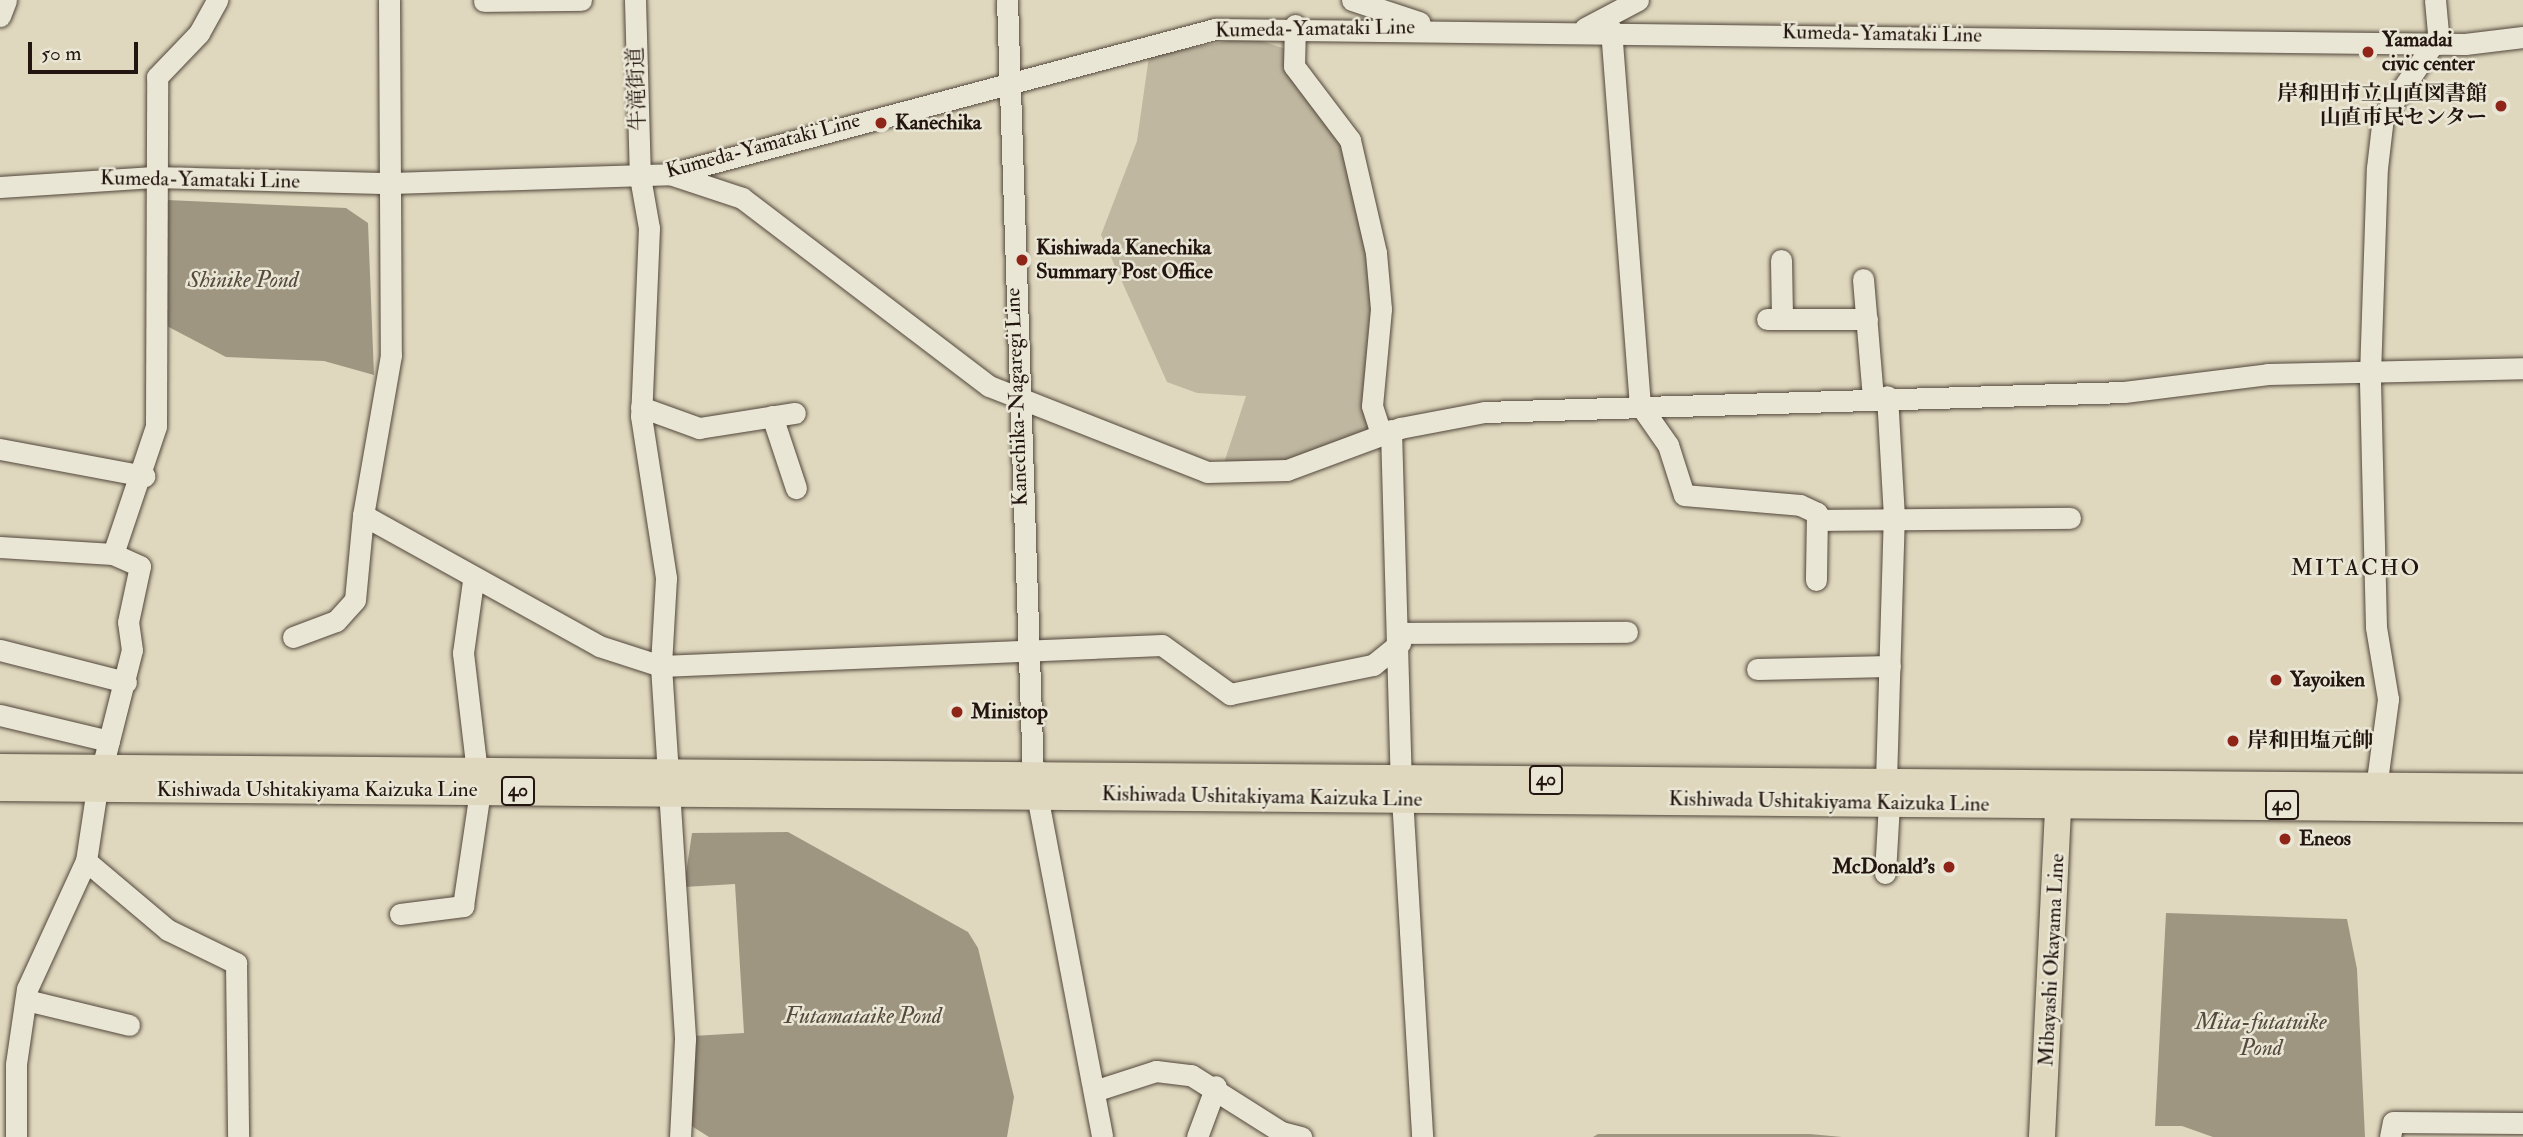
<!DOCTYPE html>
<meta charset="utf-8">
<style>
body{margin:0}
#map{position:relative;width:2523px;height:1137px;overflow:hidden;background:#dfd8be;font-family:"IM FELL Double Pica","Noto Serif JP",serif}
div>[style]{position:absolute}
.green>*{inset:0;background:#bfb7a0}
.water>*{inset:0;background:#9f9682}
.roads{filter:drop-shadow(0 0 2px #52463b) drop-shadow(0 0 2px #52463b)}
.minor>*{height:21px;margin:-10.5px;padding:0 10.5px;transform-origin:10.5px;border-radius:10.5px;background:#eae6d5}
.major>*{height:26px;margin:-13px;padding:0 13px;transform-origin:13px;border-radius:13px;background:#dfd8be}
.dots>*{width:19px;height:19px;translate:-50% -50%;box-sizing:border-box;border:4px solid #eae6d5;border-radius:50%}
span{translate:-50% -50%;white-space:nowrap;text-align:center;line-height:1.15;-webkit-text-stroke:5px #eae6d5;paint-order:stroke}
.shield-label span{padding:2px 5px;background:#eae6d5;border:2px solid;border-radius:5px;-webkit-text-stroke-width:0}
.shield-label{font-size:19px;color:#23150f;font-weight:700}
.street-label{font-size:21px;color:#23150f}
.poi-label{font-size:21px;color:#23150f;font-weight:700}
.left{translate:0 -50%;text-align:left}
.right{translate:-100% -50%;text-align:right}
.water-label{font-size:23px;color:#55493d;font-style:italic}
.neighbourhood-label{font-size:23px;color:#23150f;letter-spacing:2px}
.scale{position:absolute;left:28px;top:42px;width:110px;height:32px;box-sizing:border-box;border:4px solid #23150f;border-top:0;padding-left:9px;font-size:21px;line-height:24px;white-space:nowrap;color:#23150f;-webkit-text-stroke:5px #eae6d5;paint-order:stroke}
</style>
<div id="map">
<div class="green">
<i style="clip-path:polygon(1249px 37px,1286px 49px,1298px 90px,1337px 129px,1371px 274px,1371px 428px,1319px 456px,1222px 469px,1246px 396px,1197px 393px,1167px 382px,1101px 235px,1137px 141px,1149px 56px)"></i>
</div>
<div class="water">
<i style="clip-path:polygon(167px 200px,346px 208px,368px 223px,374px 375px,324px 361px,226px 357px,163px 324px,161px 207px)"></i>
<i style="clip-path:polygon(788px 832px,968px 932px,978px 948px,1014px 1097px,1007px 1137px,709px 1137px,690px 1125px,693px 1036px,744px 1033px,735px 884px,684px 887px,692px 833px)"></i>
<i style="clip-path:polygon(2166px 913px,2347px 919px,2357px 969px,2365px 1137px,2213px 1137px,2182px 1126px,2155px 1126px)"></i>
<i style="clip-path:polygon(1598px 1134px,1810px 1134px,1842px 1137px,1593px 1137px)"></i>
</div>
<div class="roads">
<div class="minor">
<i style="left:389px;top:0;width:355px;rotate:89.7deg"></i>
<i style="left:391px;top:355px;width:162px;rotate:99.9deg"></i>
<i style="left:363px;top:515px;width:270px;rotate:29deg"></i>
<i style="left:599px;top:646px;width:65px;rotate:17.9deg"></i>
<i style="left:661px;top:666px;width:501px;rotate:-2.4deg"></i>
<i style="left:1162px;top:645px;width:84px;rotate:35.8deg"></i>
<i style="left:1230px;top:694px;width:146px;rotate:-11.5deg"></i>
<i style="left:1373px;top:665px;width:35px;rotate:-39deg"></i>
<i style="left:635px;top:0;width:177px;rotate:88.4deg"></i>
<i style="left:640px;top:177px;width:52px;rotate:80deg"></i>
<i style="left:649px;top:228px;width:188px;rotate:92.4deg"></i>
<i style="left:641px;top:416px;width:164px;rotate:81.2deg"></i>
<i style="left:666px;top:578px;width:88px;rotate:93.3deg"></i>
<i style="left:661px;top:666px;width:374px;rotate:86.3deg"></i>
<i style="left:685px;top:1039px;width:98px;rotate:92.9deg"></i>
<i style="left:1007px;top:0;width:774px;rotate:88.08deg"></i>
<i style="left:1033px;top:774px;width:369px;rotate:79.2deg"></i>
<i style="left:1352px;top:0;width:71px;rotate:18.2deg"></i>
<i style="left:2435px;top:0;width:44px;rotate:84.8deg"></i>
<i style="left:484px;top:1px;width:97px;rotate:-0.6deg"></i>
<i style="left:0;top:16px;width:17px;rotate:-69deg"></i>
<i style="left:1295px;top:25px;width:41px;rotate:91.4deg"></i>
<i style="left:1294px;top:66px;width:93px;rotate:52.9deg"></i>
<i style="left:1350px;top:140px;width:116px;rotate:77deg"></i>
<i style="left:1376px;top:253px;width:56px;rotate:84.9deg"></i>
<i style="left:1381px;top:309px;width:97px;rotate:95.3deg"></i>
<i style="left:1372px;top:406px;width:29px;rotate:72deg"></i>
<i style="left:1585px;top:28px;width:60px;rotate:-27.8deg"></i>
<i style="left:1611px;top:29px;width:377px;rotate:85.6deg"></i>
<i style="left:1640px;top:405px;width:49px;rotate:55deg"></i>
<i style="left:1668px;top:445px;width:52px;rotate:72.3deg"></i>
<i style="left:1684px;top:495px;width:116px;rotate:4.9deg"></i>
<i style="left:1800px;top:505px;width:19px;rotate:25deg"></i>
<i style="left:1817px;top:513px;width:67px;rotate:90.9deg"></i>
<i style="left:670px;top:174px;width:76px;rotate:18.4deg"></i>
<i style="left:742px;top:198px;width:310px;rotate:37.3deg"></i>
<i style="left:989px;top:386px;width:234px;rotate:21.5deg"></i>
<i style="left:1207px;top:472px;width:80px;rotate:-1.4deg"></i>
<i style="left:1287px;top:470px;width:121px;rotate:-20.4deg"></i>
<i style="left:1400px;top:428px;width:86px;rotate:-10.7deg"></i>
<i style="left:1485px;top:412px;width:639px;rotate:-1.79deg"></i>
<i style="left:2124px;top:392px;width:145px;rotate:-7.1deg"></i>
<i style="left:2268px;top:374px;width:255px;rotate:-1.3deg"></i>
<i style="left:0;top:187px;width:154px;rotate:-3.7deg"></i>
<i style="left:154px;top:177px;width:237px;rotate:1.5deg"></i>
<i style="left:391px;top:183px;width:279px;rotate:-1.8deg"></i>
<i style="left:670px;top:174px;width:564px;rotate:-14.9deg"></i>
<i style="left:1215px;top:29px;width:1250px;rotate:0.69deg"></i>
<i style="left:2465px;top:44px;width:58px;rotate:-6.9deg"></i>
<i style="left:1781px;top:260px;width:59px;rotate:89deg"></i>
<i style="left:1863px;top:279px;width:118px;rotate:85.2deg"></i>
<i style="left:1767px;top:319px;width:100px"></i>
<i style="left:641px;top:407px;width:62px;rotate:19.9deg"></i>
<i style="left:699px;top:428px;width:97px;rotate:-8.9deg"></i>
<i style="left:772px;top:416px;width:76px;rotate:71.6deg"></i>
<i style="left:1391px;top:430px;width:350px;rotate:88.4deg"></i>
<i style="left:1401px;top:780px;width:358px;rotate:86.6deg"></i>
<i style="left:0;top:449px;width:147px;rotate:10.6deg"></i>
<i style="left:1822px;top:520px;width:248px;rotate:-0.5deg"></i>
<i style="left:0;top:547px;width:113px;rotate:3.5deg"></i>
<i style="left:473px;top:581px;width:73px;rotate:97.9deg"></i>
<i style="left:463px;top:653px;width:120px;rotate:83.3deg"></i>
<i style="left:1399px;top:633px;width:228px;rotate:-0.3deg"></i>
<i style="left:293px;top:637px;width:46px;rotate:-20.4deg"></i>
<i style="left:336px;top:621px;width:28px;rotate:-48deg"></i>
<i style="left:355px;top:600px;width:85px;rotate:-84.6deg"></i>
<i style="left:0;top:650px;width:130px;rotate:14.3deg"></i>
<i style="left:1757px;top:669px;width:133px;rotate:-1.3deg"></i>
<i style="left:0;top:715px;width:112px;rotate:13.4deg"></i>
<i style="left:1886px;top:781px;width:264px;rotate:-88.3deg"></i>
<i style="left:1894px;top:517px;width:121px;rotate:-93.3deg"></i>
<i style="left:2376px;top:788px;width:90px;rotate:-82.3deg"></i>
<i style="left:2388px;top:699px;width:73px;rotate:-99.5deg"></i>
<i style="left:2376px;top:627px;width:252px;rotate:-91.4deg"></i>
<i style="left:2370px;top:375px;width:207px;rotate:-88.1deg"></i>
<i style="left:2377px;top:168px;width:51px;rotate:-83.3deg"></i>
<i style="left:2383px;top:117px;width:88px;rotate:-55.6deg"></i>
<i style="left:86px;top:861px;width:107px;rotate:40.1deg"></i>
<i style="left:168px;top:930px;width:76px;rotate:25.9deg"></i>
<i style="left:236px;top:963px;width:173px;rotate:89.3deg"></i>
<i style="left:1885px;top:873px;width:70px;rotate:-86.7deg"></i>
<i style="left:400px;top:914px;width:64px;rotate:-7.2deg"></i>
<i style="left:463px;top:906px;width:116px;rotate:-81.6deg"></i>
<i style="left:26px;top:1000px;width:106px;rotate:13.6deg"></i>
<i style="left:1094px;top:1091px;width:65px;rotate:-17.9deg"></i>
<i style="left:1156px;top:1071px;width:35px;rotate:7deg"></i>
<i style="left:1191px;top:1075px;width:107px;rotate:32.3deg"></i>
<i style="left:1281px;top:1132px;width:21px;rotate:14deg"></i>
<i style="left:16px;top:1137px;width:73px;rotate:-90deg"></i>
<i style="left:16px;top:1064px;width:76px;rotate:-81.7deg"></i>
<i style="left:27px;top:989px;width:141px;rotate:-65.3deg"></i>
<i style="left:86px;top:861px;width:74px;rotate:-81.4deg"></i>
<i style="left:97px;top:788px;width:142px;rotate:-75.8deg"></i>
<i style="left:132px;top:650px;width:28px;rotate:-98deg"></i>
<i style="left:128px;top:622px;width:57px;rotate:-77.9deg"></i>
<i style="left:140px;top:566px;width:30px;rotate:-156deg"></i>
<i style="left:113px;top:554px;width:135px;rotate:-71.4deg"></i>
<i style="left:156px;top:426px;width:349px;rotate:-89.8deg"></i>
<i style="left:157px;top:77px;width:61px;rotate:-46.3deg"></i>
<i style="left:199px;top:33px;width:38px;rotate:-61deg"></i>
<i style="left:1197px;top:1137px;width:54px;rotate:-69.6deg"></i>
<i style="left:2390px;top:1137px;width:15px;rotate:-79deg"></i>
<i style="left:2393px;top:1122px;width:130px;rotate:0.4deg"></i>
</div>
<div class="major">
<i style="left:0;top:767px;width:2523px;rotate:0.45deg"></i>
<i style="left:0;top:788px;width:2523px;rotate:0.48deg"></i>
<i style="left:2042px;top:1137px;width:348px;rotate:-87.2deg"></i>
</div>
</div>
<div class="dots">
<i style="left:2368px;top:52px;background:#8f2418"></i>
<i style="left:2501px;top:106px;background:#8f2418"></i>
<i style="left:881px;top:123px;background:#8f2418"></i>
<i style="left:1022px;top:260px;background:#8f2418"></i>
<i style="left:2276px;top:680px;background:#8f2418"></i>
<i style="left:957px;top:712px;background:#8f2418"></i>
<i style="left:2233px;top:741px;background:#8f2418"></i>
<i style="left:2285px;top:839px;background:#8f2418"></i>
<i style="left:1949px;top:867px;background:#8f2418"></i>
</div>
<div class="shield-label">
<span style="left:1546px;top:780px">40</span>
<span style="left:518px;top:791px">40</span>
<span style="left:2282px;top:805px">40</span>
</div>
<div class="street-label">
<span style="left:1315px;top:29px;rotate:-1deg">Kumeda-Yamataki Line</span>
<span style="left:1882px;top:34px;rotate:1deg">Kumeda-Yamataki Line</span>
<span style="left:637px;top:89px;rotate:-92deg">牛滝街道</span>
<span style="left:763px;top:146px;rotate:-15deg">Kumeda-Yamataki Line</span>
<span style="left:200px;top:180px;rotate:1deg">Kumeda-Yamataki Line</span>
<span style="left:1017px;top:397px;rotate:-92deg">Kanechika-Nagaregi Line</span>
<span style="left:317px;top:790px">Kishiwada Ushitakiyama Kaizuka Line</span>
<span style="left:1262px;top:797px;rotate:1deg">Kishiwada Ushitakiyama Kaizuka Line</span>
<span style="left:1829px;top:802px;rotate:1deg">Kishiwada Ushitakiyama Kaizuka Line</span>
<span style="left:2052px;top:960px;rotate:-87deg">Mibayashi Okayama Line</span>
</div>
<div class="poi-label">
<span class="left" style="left:2382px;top:52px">Yamadai<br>civic center</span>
<span class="right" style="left:2487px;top:106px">岸和田市立山直図書館<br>山直市民センター</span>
<span class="left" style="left:895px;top:123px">Kanechika</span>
<span class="left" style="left:1036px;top:260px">Kishiwada Kanechika<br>Summary Post Office</span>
<span class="left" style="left:2290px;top:680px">Yayoiken</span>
<span class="left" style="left:971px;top:712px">Ministop</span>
<span class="left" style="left:2247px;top:741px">岸和田塩元帥</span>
<span class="left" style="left:2299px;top:839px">Eneos</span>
<span class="right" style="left:1935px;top:867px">McDonald's</span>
</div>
<div class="water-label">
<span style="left:243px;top:280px">Shinike Pond</span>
<span style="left:863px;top:1016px">Futamataike Pond</span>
<span style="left:2261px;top:1035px">Mita-futatuike<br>Pond</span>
</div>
<div class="neighbourhood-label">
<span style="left:2356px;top:568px">MITACHO</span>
</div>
<div class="scale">50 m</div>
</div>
